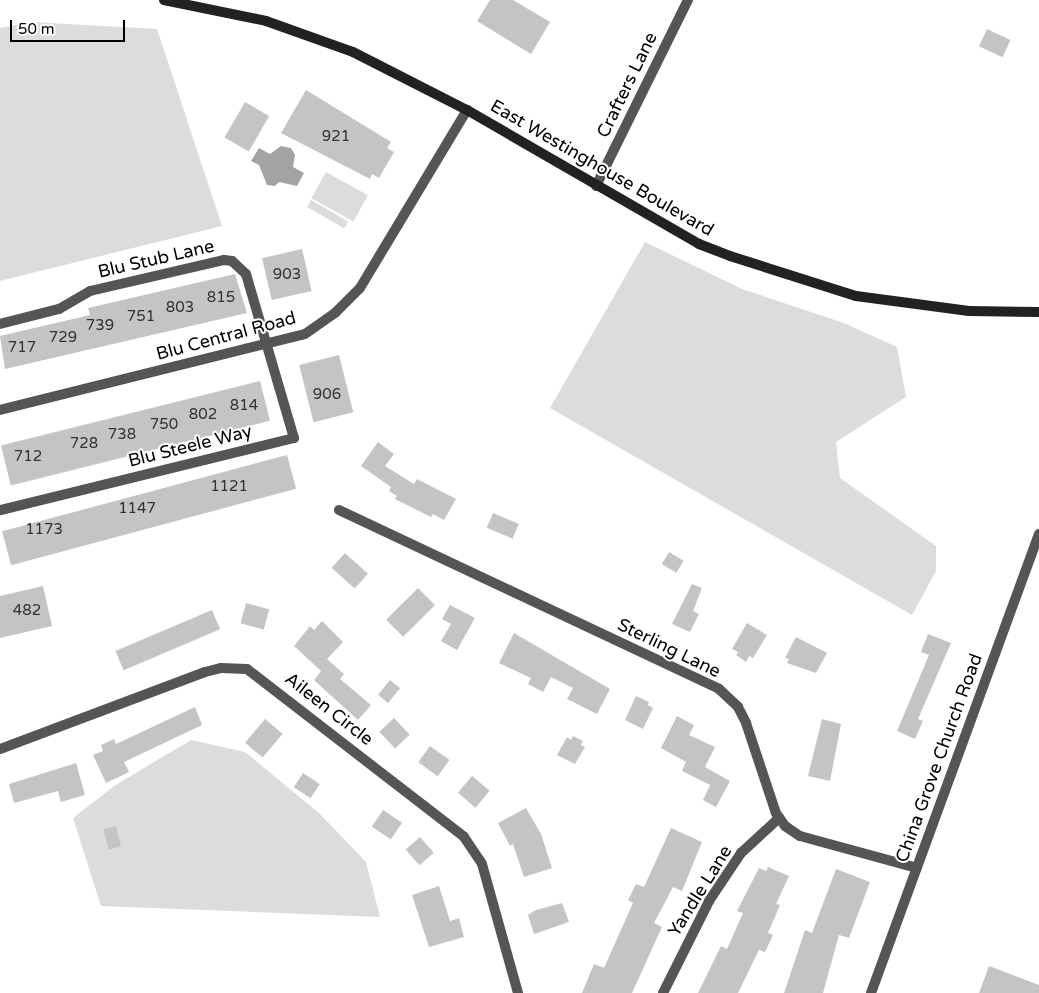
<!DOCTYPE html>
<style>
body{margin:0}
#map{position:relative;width:1039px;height:993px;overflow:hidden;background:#fff;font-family:"Varela Round",sans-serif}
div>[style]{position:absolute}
.green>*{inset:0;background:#dcdcdc;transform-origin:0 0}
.water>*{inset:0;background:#a3a3a3}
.building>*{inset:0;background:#c4c4c4;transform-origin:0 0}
.street>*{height:10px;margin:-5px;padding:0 5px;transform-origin:5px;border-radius:5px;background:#555}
.secondary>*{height:10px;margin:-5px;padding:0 5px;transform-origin:5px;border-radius:5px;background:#222}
span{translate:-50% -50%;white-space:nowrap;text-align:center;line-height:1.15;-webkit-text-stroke:4px #fff;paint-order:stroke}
.number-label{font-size:15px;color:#313131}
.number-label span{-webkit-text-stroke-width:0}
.street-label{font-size:18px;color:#000}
.scale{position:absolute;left:10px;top:20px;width:115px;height:22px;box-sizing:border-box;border:2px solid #000;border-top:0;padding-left:6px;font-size:15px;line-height:18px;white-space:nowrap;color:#000;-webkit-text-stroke:4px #fff;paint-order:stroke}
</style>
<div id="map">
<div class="green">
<i style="clip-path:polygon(31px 22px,157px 29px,222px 226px,0 281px,0 28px)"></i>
<i style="left:326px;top:172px;width:48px;height:30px;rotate:29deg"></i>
<i style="left:311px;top:200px;width:43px;height:8px;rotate:30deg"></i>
<i style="clip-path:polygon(645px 242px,742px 289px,844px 323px,897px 347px,906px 397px,836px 442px,840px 478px,936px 546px,936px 571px,912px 615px,550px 408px)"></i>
<i style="clip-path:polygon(191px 740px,245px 752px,320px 814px,366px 862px,380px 917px,101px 906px,73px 818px,114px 786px)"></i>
</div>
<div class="water">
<i style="clip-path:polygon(281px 146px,291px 148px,295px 155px,293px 167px,304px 173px,297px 186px,279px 182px,275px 186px,267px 185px,259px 165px,251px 161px,259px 148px,270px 154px)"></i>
</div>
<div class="building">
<i style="clip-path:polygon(490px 0,513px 0,550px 22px,531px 54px,477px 21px)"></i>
<i style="left:987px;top:29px;width:26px;height:19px;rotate:25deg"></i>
<i style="clip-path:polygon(306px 90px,391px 142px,387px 148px,394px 152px,379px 178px,372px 174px,370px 179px,281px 133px)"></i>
<i style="left:245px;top:102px;width:28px;height:41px;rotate:30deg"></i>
<i style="left:302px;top:249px;width:43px;height:41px;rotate:77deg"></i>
<i style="clip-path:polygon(235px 274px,247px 313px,5px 369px,0 336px,90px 315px,88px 308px)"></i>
<i style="left:339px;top:355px;width:59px;height:41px;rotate:76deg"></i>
<i style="left:260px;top:381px;width:41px;height:267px;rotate:76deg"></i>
<i style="clip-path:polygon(378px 442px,394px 454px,385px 466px,414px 484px,417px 479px,456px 499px,444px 520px,433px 514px,431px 517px,395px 499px,397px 496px,389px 491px,391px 487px,361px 466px)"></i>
<i style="left:287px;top:455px;width:35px;height:295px;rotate:75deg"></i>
<i style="left:493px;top:513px;width:28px;height:16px;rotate:23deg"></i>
<i style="left:669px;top:552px;width:17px;height:14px;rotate:31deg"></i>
<i style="left:345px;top:553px;width:31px;height:20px;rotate:42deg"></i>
<i style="clip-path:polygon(692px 584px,702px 588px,693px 611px,699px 614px,690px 632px,672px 624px)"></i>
<i style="clip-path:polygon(43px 586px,52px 626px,0 638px,0 596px)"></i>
<i style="left:418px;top:588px;width:24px;height:45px;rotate:45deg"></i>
<i style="left:246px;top:603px;width:24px;height:21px;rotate:15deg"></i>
<i style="clip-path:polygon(450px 605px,475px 618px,457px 650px,441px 641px,451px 624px,442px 619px)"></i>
<i style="left:212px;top:610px;width:21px;height:105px;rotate:67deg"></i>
<i style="clip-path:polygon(322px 621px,343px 642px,327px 659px,344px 674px,340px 679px,371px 705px,358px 720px,314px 680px,321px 671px,294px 646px,310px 626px,314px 630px)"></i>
<i style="clip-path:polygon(747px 623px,767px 635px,753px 658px,749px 656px,746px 662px,736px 655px,738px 652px,732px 649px)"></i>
<i style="clip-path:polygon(514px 633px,610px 689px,597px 714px,567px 699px,573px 688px,551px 677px,543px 692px,528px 684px,531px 678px,499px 663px)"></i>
<i style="clip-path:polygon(928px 634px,951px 643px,918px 719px,923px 721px,915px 739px,897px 731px,929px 655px,921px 652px)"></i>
<i style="clip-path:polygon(796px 637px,827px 653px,816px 673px,787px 663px,789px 659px,785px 658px)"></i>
<i style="left:390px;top:680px;width:13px;height:19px;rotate:39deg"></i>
<i style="clip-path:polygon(636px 696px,649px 702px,648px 705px,653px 708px,643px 729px,625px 720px)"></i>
<i style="clip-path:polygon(195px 707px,202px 725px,124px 762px,129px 772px,106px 783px,93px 755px,103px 751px,101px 745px,114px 739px,116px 744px)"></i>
<i style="clip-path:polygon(677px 716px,694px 725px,689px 735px,715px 747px,705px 767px,730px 781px,716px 807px,703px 800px,710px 785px,682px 771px,686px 762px,661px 748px)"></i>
<i style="left:394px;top:718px;width:23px;height:20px;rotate:47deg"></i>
<i style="left:265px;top:719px;width:23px;height:31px;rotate:40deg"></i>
<i style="clip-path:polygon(822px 719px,841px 724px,830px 781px,808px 776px)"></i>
<i style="clip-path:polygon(573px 736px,583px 741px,581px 745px,585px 747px,575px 764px,557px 755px,567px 737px,571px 740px)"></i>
<i style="left:430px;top:746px;width:24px;height:20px;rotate:36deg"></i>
<i style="clip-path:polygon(76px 763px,85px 795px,61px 802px,58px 791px,14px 803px,9px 784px)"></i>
<i style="left:303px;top:773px;width:20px;height:17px;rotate:33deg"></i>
<i style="left:472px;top:776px;width:23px;height:22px;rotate:40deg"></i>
<i style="clip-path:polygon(526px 808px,541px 834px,552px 868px,524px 877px,513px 844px,510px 846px,498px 823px)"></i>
<i style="left:383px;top:810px;width:23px;height:20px;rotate:34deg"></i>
<i style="left:116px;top:826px;width:21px;height:13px;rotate:76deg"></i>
<i style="clip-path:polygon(671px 828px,702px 842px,682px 891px,673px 887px,654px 923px,662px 927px,632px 993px,582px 993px,594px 964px,604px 968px,633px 903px,628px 900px,636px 884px,644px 887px)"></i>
<i style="left:420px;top:837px;width:21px;height:19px;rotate:49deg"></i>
<i style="clip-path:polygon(768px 867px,789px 876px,776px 904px,780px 905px,768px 933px,773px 935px,765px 952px,759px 950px,738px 993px,698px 993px,721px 946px,727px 949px,743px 913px,737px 911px,759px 868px,766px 871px)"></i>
<i style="clip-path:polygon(836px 869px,870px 882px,849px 938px,839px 935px,823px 993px,784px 993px,805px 930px,812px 933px)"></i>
<i style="clip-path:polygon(439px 886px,450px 921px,459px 918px,464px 937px,429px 947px,412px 895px)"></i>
<i style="clip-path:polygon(562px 903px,569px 922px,534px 934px,528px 915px,536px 910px)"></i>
<i style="clip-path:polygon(989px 966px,1039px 985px,1039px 993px,979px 993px)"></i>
</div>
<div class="street">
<i style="left:596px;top:186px;width:208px;rotate:-63.7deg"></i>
<i style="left:0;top:324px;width:61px;rotate:-14.3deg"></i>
<i style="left:59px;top:309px;width:36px;rotate:-30deg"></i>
<i style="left:90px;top:291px;width:138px;rotate:-13deg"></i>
<i style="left:224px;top:260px;width:8px;rotate:7deg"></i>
<i style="left:232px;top:261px;width:19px;rotate:43deg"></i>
<i style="left:246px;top:274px;width:171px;rotate:73.7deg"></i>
<i style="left:294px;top:438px;width:303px;rotate:166.2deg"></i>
<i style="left:0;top:410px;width:314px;rotate:-14deg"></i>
<i style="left:305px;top:334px;width:37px;rotate:-35deg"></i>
<i style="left:335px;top:313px;width:35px;rotate:-45deg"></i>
<i style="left:360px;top:288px;width:208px;rotate:-59deg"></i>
<i style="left:339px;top:510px;width:420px;rotate:25.2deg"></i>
<i style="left:719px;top:689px;width:26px;rotate:43deg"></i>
<i style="left:738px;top:707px;width:18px;rotate:63deg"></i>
<i style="left:746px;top:723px;width:95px;rotate:71.6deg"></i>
<i style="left:776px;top:813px;width:16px;rotate:55deg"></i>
<i style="left:785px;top:826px;width:18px;rotate:34deg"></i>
<i style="left:800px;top:836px;width:121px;rotate:15.3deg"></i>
<i style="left:0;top:749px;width:219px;rotate:-20.6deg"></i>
<i style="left:205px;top:672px;width:16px;rotate:-14deg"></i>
<i style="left:221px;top:668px;width:26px;rotate:2deg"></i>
<i style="left:247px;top:669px;width:274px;rotate:37.7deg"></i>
<i style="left:464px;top:837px;width:32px;rotate:56deg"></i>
<i style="left:482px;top:864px;width:134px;rotate:74.4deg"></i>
<i style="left:663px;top:993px;width:103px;rotate:-63.4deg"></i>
<i style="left:709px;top:901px;width:58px;rotate:-56.3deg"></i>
<i style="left:741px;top:853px;width:52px;rotate:-42.6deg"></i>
<i style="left:871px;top:993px;width:489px;rotate:-69.9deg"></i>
</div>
<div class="secondary">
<i style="left:164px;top:0;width:104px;rotate:11.6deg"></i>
<i style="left:266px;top:21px;width:92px;rotate:19.6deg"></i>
<i style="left:353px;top:52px;width:128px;rotate:27deg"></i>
<i style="left:467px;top:110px;width:268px;rotate:30deg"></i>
<i style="left:699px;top:244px;width:33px;rotate:21deg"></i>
<i style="left:730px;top:256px;width:132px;rotate:17.6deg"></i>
<i style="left:856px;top:296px;width:114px;rotate:7.6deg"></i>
<i style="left:969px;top:311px;width:70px;rotate:0.8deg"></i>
</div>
<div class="number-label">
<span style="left:336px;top:137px">921</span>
<span style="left:287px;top:275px">903</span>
<span style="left:221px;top:298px">815</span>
<span style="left:180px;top:308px">803</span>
<span style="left:141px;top:317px">751</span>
<span style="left:100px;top:326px">739</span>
<span style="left:63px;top:338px">729</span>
<span style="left:22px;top:348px">717</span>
<span style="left:327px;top:395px">906</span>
<span style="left:244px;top:406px">814</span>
<span style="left:203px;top:415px">802</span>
<span style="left:164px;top:425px">750</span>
<span style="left:122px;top:435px">738</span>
<span style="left:84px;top:444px">728</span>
<span style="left:28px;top:457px">712</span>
<span style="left:229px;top:487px">1121</span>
<span style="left:137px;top:509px">1147</span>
<span style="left:44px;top:530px">1173</span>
<span style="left:27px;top:611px">482</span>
</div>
<div class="street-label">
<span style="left:627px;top:85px;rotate:-64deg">Crafters Lane</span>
<span style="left:602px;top:168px;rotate:30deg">East Westinghouse Boulevard</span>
<span style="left:156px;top:259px;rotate:-13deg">Blu Stub Lane</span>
<span style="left:226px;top:336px;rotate:-15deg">Blu Central Road</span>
<span style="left:190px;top:446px;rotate:-14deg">Blu Steele Way</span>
<span style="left:669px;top:648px;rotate:26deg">Sterling Lane</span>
<span style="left:329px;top:709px;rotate:38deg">Aileen Circle</span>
<span style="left:939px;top:758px;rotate:-70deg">China Grove Church Road</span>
<span style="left:700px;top:891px;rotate:-58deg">Yandle Lane</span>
</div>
<div class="scale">50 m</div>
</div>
